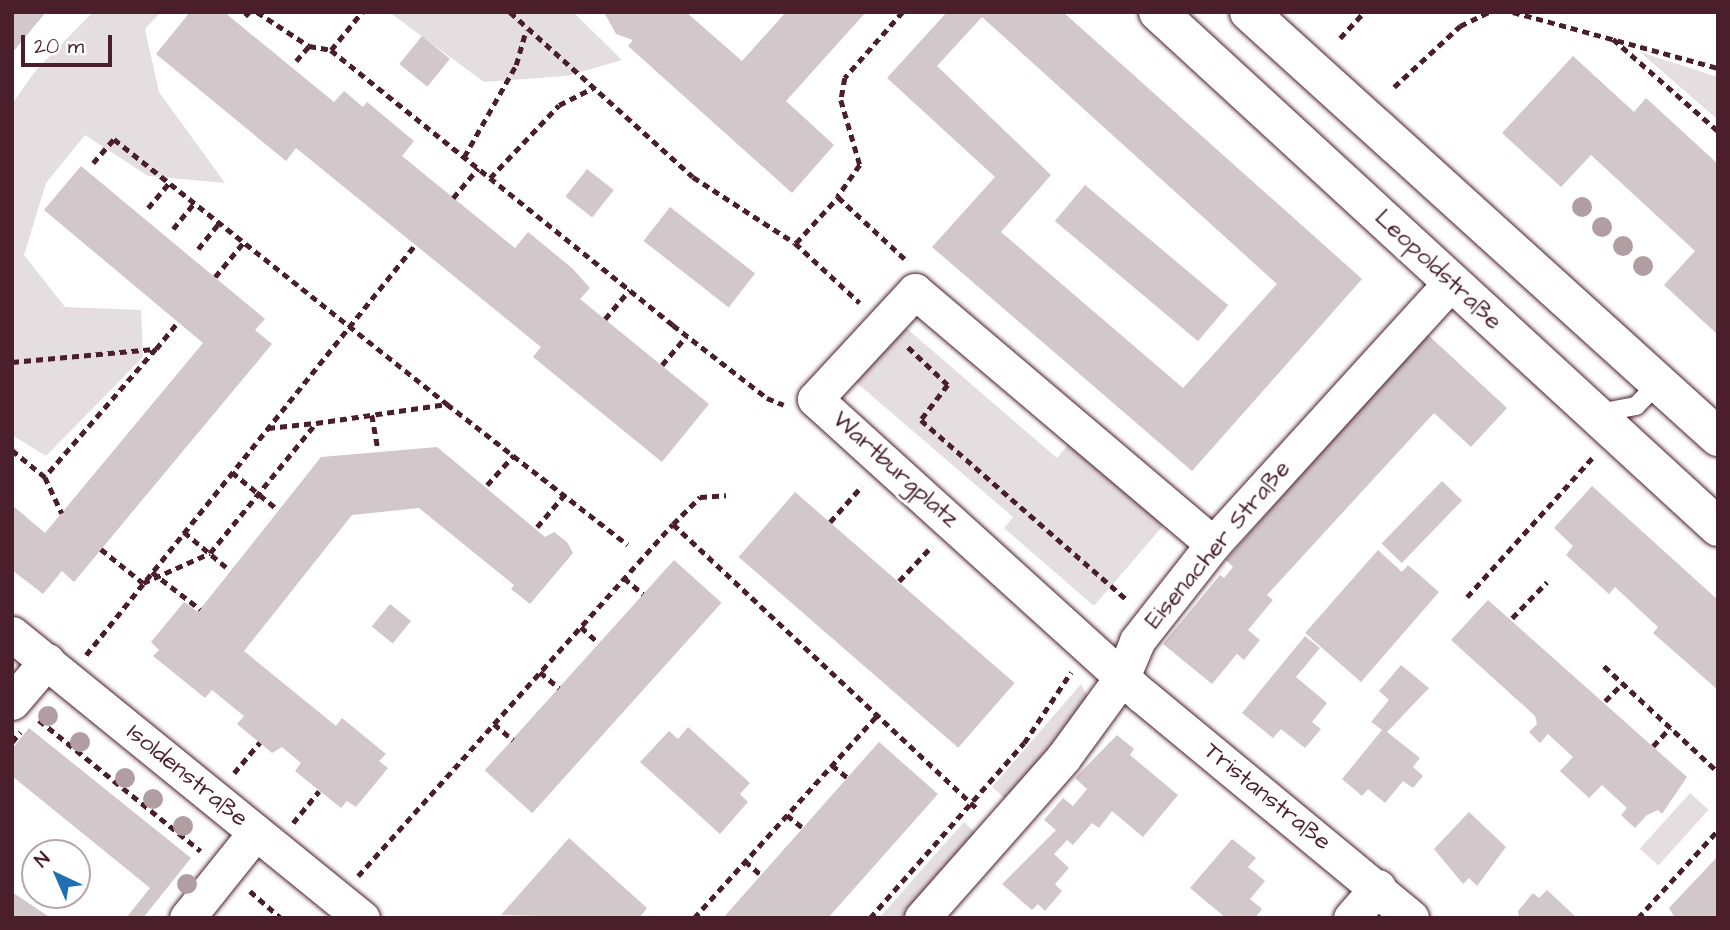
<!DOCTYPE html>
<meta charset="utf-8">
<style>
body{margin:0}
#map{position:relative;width:1730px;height:930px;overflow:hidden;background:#fff;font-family:"Architects Daughter",sans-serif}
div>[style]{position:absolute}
.green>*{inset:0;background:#e5dee0;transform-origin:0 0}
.building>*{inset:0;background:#d2c7cb;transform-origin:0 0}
.path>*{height:4.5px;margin-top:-2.25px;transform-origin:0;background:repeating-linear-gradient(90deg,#4a1f2b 0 7px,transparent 0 12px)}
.roads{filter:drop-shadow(0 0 2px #4a1f2b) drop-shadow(0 0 2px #4a1f2b)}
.service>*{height:18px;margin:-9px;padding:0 9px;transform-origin:9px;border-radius:9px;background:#fff}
.minor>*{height:35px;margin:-17.5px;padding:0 17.5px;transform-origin:17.5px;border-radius:17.5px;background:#fff}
.secondary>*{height:38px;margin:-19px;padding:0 19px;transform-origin:19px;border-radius:19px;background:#fff}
.trees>*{width:20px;height:20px;margin:-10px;border-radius:50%;background:#b19ea3}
span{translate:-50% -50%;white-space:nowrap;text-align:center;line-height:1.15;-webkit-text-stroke:6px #fff;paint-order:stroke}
.street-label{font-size:24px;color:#4a1f2b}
.frame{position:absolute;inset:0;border:14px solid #4a1f2b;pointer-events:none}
.north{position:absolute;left:21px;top:839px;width:70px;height:70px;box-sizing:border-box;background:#fff;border:2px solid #b7a5aa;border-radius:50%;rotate:316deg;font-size:19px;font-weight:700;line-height:28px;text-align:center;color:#4a1f2b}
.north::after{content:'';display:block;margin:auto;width:24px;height:32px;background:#1f6fb2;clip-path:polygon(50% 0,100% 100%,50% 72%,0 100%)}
.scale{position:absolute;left:21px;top:35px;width:91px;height:32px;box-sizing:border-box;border:4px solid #4a1f2b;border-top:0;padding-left:9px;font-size:21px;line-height:24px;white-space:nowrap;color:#4a1f2b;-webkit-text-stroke:5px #fff;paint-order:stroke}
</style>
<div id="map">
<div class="green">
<i style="clip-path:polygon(93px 12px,161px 12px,145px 29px,159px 92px,225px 183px,148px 176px,85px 135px,46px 183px,24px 255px,65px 307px,141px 310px,143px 357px,46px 456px,12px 435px,12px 104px,36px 70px)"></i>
<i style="clip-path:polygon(389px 12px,573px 12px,622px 60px,567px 76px,484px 82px)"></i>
<i style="clip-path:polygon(1640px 52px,1718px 77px,1718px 120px)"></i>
<i style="clip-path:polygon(898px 321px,1057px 458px,1073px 439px,1168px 520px,1094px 606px,1004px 528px,1013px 517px,850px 377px)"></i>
<i style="clip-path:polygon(1081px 684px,1088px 697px,1007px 800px,992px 787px)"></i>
<i style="left:1690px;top:793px;width:25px;height:75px;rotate:42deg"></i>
<i style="clip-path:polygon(964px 822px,978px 835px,904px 918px,879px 918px)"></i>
</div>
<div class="building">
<i style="clip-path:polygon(12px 12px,46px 12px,12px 53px)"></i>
<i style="clip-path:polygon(190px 12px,224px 12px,334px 102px,344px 91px,363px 107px,367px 102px,414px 141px,402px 156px,515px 248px,528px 232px,572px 268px,590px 288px,580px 299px,709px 404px,662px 462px,533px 357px,541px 347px,296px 148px,286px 161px,156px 54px)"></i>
<i style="clip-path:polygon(604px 12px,686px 12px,742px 61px,786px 12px,866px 12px,786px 101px,834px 145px,792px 193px,628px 46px,633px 40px,616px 34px)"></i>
<i style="clip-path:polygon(evenodd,947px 12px,1063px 12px,1362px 279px,1192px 471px,932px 247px,995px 177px,887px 78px,947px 12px,982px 17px,1277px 284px,1183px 388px,1001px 232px,1051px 175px,937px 66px,982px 17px)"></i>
<i style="left:422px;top:36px;width:36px;height:36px;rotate:39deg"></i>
<i style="clip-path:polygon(1573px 56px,1634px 112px,1646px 98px,1718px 164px,1718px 335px,1664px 285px,1695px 251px,1591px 155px,1561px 187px,1502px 133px)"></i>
<i style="clip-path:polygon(81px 166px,265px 319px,255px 330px,272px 344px,74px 582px,62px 571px,43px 594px,12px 570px,12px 505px,45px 533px,203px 343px,44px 210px)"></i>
<i style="left:587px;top:169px;width:34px;height:35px;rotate:38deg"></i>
<i style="left:1085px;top:185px;width:187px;height:47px;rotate:40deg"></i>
<i style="left:670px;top:207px;width:108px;height:43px;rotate:38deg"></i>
<i style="clip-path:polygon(1426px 333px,1507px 408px,1471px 447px,1434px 413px,1267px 595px,1273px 600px,1248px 630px,1260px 640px,1244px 660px,1237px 654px,1212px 684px,1163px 644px,1220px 575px,1224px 578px,1233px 567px,1226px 560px)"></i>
<i style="clip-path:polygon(437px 447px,545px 537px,554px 532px,567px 542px,573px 553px,530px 604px,511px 589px,514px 585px,419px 508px,352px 515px,244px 651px,336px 726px,342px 718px,386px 754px,379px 761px,388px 768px,356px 807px,347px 801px,341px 808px,295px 771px,301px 763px,282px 747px,272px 753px,237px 724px,244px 716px,212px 690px,205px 698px,153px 656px,159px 650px,151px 642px,184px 602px,198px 612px,321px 457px)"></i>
<i style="left:1442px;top:481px;width:28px;height:87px;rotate:44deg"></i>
<i style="clip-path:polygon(1592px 486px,1718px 600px,1718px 690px,1653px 633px,1658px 627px,1615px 587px,1609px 594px,1566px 555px,1573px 546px,1554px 528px)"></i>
<i style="left:795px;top:492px;width:291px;height:86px;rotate:41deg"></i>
<i style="clip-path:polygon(1378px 550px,1402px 572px,1408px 565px,1439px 592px,1361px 682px,1305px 633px)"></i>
<i style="left:674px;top:560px;width:64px;height:283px;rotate:42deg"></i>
<i style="clip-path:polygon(1488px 600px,1687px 777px,1662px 814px,1658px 810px,1647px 815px,1635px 828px,1621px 815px,1627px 808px,1602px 785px,1589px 798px,1560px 771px,1573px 757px,1548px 734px,1540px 743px,1529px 732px,1537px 724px,1535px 716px,1451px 640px)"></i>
<i style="left:390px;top:604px;width:27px;height:29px;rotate:39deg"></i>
<i style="clip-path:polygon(1305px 636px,1320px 648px,1296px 677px,1327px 703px,1312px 722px,1321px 729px,1305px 748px,1281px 729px,1273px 738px,1242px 713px)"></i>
<i style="clip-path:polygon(1401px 665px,1429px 688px,1387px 732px,1420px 758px,1413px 767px,1423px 776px,1413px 788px,1403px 781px,1385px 803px,1368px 789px,1362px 796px,1342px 779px,1382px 730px,1371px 722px,1389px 700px,1379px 691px)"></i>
<i style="clip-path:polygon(688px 727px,750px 783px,740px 794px,748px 802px,720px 834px,640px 762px,669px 731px,678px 739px)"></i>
<i style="clip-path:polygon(29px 728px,191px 858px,143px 918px,126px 918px,150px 888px,12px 776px,12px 749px)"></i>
<i style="clip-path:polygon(1117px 735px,1134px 749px,1130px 755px,1178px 795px,1143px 837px,1112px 811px,1099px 828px,1092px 823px,1073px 845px,1067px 840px,1054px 854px,1069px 868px,1055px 884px,1062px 891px,1045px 911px,1038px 904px,1032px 910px,1002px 884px,1056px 830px,1044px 820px,1063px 798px,1073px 806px,1087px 789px,1075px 778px)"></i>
<i style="clip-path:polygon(879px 742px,938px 794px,828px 918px,723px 918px)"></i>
<i style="clip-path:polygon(1469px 812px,1506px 847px,1477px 886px,1469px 878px,1463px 884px,1434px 849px)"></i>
<i style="clip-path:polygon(569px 838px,647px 908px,639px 918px,501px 915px)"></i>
<i style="clip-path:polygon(1232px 839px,1256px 858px,1248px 867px,1265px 881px,1250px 899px,1262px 909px,1255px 918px,1226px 918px,1190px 888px)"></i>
<i style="clip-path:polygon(1718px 856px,1718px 918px,1675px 918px,1669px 908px)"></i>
<i style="clip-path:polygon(1547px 890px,1577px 918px,1519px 918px,1518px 911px,1533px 893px,1539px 898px)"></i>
<i style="clip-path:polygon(12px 892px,51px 918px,12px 918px)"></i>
</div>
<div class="path">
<i style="left:257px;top:12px;width:62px;rotate:33.2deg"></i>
<i style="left:309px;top:46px;width:22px;rotate:10deg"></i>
<i style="left:331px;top:50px;width:439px;rotate:38.8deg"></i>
<i style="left:673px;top:325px;width:119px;rotate:37.8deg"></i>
<i style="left:767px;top:398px;width:18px;rotate:22deg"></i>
<i style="left:510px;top:12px;width:246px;rotate:42deg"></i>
<i style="left:693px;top:177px;width:121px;rotate:32.9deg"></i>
<i style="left:795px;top:243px;width:88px;rotate:42.7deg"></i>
<i style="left:903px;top:12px;width:88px;rotate:131.3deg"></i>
<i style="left:845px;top:78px;width:22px;rotate:100deg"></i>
<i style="left:841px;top:100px;width:68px;rotate:73.7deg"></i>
<i style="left:860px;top:165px;width:39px;rotate:125deg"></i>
<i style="left:838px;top:197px;width:93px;rotate:42.8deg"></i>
<i style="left:1513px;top:12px;width:213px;rotate:15.3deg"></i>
<i style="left:245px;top:16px;width:6px;rotate:-45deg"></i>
<i style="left:1340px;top:38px;width:35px;rotate:-47deg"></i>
<i style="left:1613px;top:39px;width:140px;rotate:41.2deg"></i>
<i style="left:331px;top:50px;width:49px;rotate:-50.8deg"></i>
<i style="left:296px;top:61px;width:20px;rotate:-49deg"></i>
<i style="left:1394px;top:87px;width:90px;rotate:-42.7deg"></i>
<i style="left:1460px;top:26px;width:32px;rotate:-26deg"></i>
<i style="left:464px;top:157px;width:106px;rotate:-60.5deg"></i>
<i style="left:516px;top:65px;width:36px;rotate:-74deg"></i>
<i style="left:93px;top:163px;width:32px;rotate:-49deg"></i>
<i style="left:114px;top:139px;width:426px;rotate:38.5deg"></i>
<i style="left:490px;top:178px;width:100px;rotate:-46.6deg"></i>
<i style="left:559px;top:105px;width:40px;rotate:-26.6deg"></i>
<i style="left:453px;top:198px;width:39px;rotate:-50deg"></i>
<i style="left:148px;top:208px;width:34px;rotate:-50deg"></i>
<i style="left:173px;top:229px;width:35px;rotate:-51deg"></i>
<i style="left:796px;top:243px;width:62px;rotate:-47.6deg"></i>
<i style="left:198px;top:249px;width:35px;rotate:-51deg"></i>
<i style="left:215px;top:277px;width:44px;rotate:-50.5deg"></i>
<i style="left:605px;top:319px;width:38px;rotate:-50deg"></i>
<i style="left:908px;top:347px;width:55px;rotate:43.5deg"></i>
<i style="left:948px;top:385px;width:44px;rotate:127.6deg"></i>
<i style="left:921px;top:420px;width:274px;rotate:41.1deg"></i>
<i style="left:156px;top:349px;width:35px;rotate:-51deg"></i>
<i style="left:12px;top:362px;width:145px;rotate:-5.2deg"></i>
<i style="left:156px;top:349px;width:169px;rotate:130.9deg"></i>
<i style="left:662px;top:365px;width:38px;rotate:-50deg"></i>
<i style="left:372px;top:415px;width:35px;rotate:80deg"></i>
<i style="left:268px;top:428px;width:47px;rotate:-6.1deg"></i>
<i style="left:12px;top:450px;width:43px;rotate:39.3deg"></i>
<i style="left:45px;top:477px;width:40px;rotate:65deg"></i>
<i style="left:232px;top:472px;width:58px;rotate:39.4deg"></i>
<i style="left:487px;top:485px;width:40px;rotate:-48deg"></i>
<i style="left:830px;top:522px;width:48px;rotate:-48.4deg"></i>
<i style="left:673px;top:524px;width:415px;rotate:43.1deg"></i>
<i style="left:537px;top:527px;width:42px;rotate:-49.8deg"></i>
<i style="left:184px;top:532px;width:55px;rotate:39.8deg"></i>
<i style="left:101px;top:549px;width:54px;rotate:39deg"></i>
<i style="left:143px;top:583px;width:73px;rotate:-24.1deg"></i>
<i style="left:210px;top:553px;width:168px;rotate:-50.8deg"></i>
<i style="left:316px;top:423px;width:132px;rotate:-8.3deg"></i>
<i style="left:447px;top:404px;width:229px;rotate:37.9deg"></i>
<i style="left:152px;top:572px;width:61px;rotate:37.6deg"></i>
<i style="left:624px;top:578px;width:25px;rotate:40deg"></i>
<i style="left:899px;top:581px;width:48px;rotate:-46.7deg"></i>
<i style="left:1467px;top:597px;width:187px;rotate:-48deg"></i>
<i style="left:1512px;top:618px;width:50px;rotate:-45.8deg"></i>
<i style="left:581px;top:627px;width:24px;rotate:42deg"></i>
<i style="left:86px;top:655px;width:526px;rotate:-51.26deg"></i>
<i style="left:1604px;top:666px;width:156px;rotate:42.9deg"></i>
<i style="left:540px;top:672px;width:25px;rotate:40deg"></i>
<i style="left:1605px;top:701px;width:25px;rotate:-45deg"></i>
<i style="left:39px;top:720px;width:208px;rotate:39deg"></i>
<i style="left:494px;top:724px;width:25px;rotate:40deg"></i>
<i style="left:12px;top:742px;width:13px;rotate:-51deg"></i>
<i style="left:1653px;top:746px;width:25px;rotate:-47deg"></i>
<i style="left:832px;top:765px;width:21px;rotate:39deg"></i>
<i style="left:234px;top:773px;width:40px;rotate:-50deg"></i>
<i style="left:787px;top:815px;width:21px;rotate:39deg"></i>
<i style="left:293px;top:823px;width:41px;rotate:-50.9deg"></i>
<i style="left:745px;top:861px;width:21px;rotate:41deg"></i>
<i style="left:358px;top:876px;width:472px;rotate:-48.2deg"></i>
<i style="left:673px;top:524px;width:38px;rotate:-45deg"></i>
<i style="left:700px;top:497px;width:26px;rotate:-4deg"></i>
<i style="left:250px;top:891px;width:41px;rotate:41.1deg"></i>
<i style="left:694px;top:918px;width:276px;rotate:-47.9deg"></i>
<i style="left:870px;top:918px;width:233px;rotate:-48.7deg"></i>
<i style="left:1024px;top:743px;width:85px;rotate:-56.5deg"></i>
<i style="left:1638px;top:918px;width:119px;rotate:-47.7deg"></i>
</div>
<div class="roads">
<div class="service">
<i style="left:1594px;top:414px;width:43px;rotate:-10.8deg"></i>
<i style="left:1636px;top:406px;width:32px;rotate:-46deg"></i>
</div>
<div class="minor">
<i style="left:1213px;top:544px;width:391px;rotate:-139.7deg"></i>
<i style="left:915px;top:291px;width:147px;rotate:132.8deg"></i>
<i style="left:815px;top:399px;width:442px;rotate:42.2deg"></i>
<i style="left:1143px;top:696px;width:348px;rotate:39.6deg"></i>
<i style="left:12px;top:634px;width:451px;rotate:39.1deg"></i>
<i style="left:12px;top:702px;width:54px;rotate:-49.5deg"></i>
<i style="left:187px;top:918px;width:110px;rotate:-51.3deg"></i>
<i style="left:922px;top:918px;width:213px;rotate:-48.6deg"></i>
<i style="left:1063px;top:758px;width:100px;rotate:-53.9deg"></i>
<i style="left:1122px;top:677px;width:39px;rotate:-67deg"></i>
<i style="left:1137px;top:641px;width:123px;rotate:-51.9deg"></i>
<i style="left:1213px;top:544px;width:354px;rotate:-47.7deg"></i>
<i style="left:1351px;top:918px;width:41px;rotate:-48.9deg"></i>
</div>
<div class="secondary">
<i style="left:1158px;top:12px;width:761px;rotate:42.6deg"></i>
<i style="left:1249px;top:12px;width:633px;rotate:42.18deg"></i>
</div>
</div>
<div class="trees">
<i style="left:1582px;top:207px"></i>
<i style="left:1602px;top:227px"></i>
<i style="left:1623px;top:246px"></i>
<i style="left:1643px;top:266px"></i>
<i style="left:48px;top:716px"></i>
<i style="left:80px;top:742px"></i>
<i style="left:125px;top:778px"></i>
<i style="left:153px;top:799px"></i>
<i style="left:183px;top:826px"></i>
<i style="left:187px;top:884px"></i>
</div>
<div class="street-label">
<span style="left:1438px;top:270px;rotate:43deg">Leopoldstraße</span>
<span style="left:895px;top:470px;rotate:42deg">Wartburgplatz</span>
<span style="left:1218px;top:545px;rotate:-50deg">Eisenacher Straße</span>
<span style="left:187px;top:776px;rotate:39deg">Isoldenstraße</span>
<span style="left:1267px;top:797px;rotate:39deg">Tristanstraße</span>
</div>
<div class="frame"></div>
<div class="north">N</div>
<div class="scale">20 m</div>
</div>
